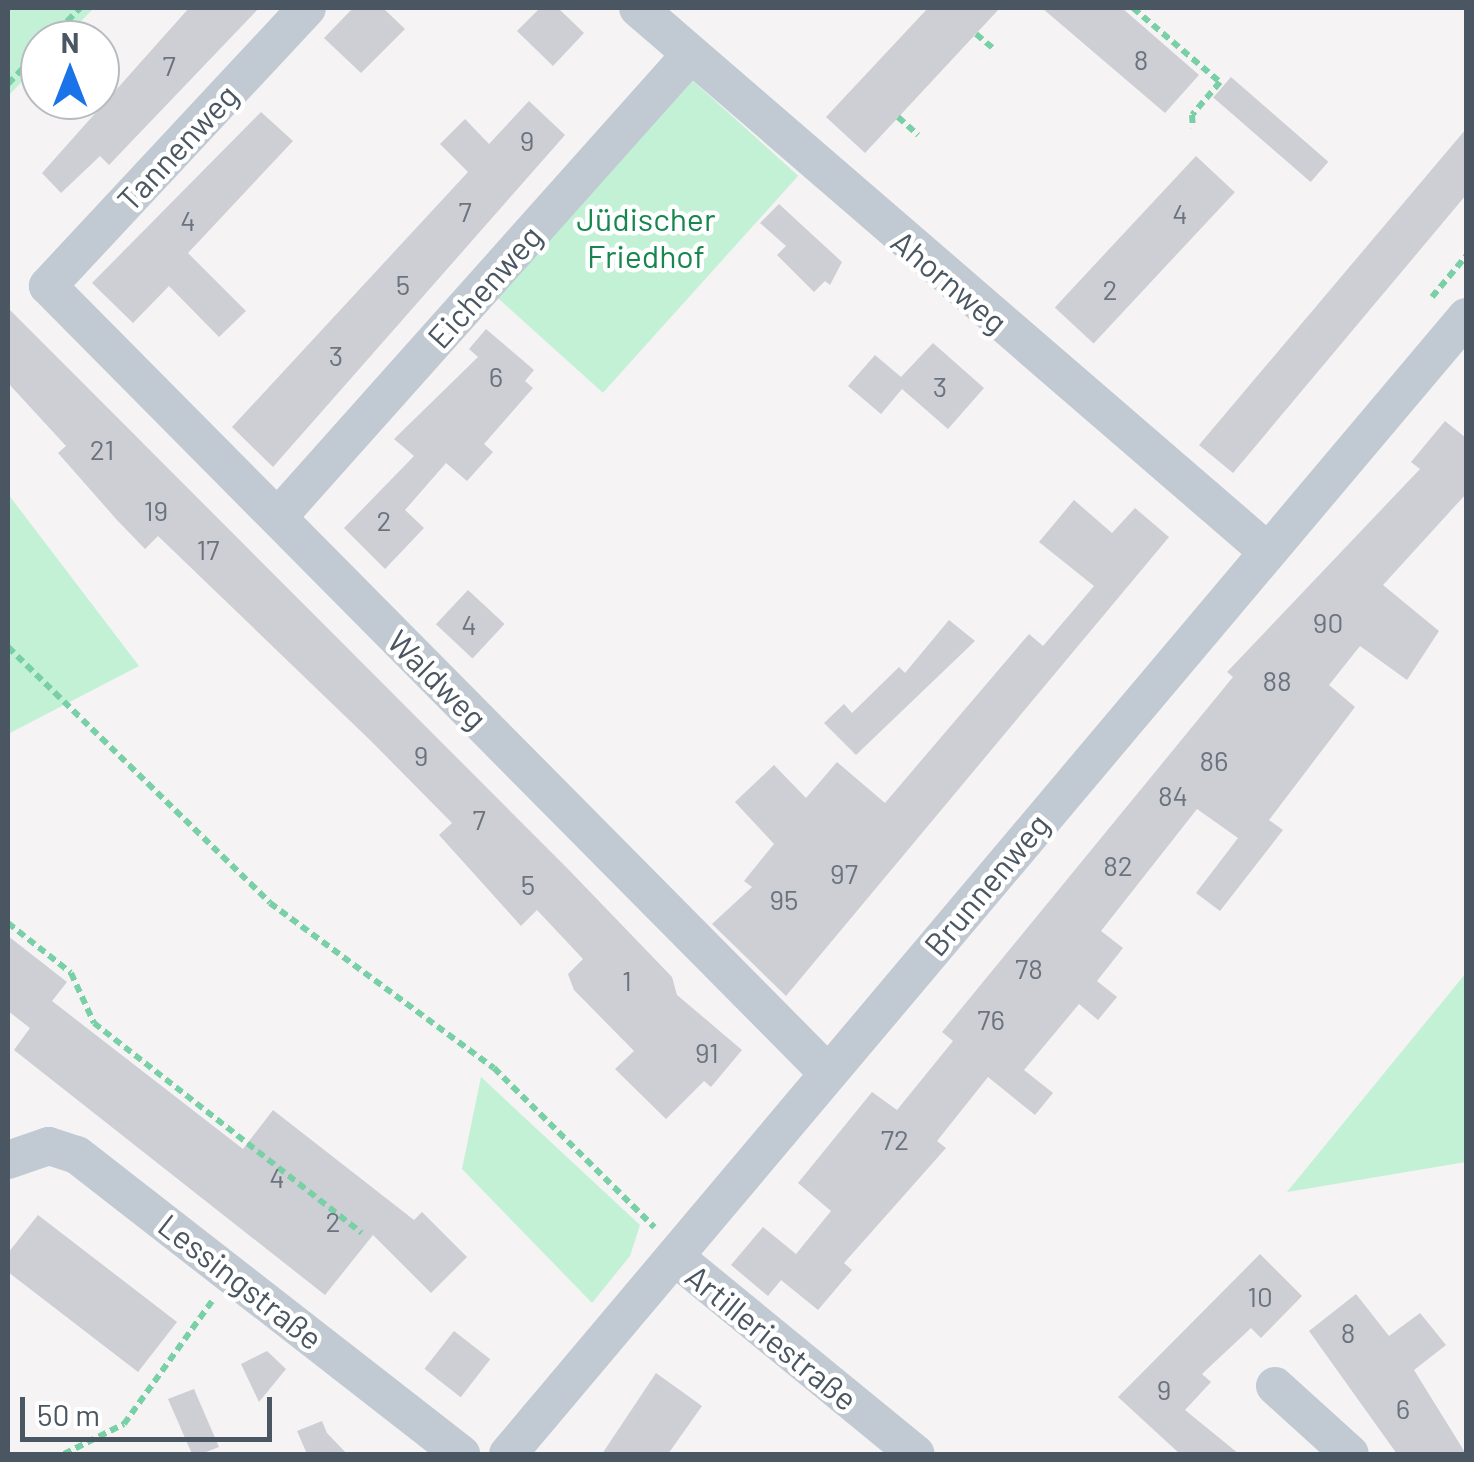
<!DOCTYPE html>
<meta charset="utf-8">
<style>
body{margin:0}
#map{position:relative;width:1474px;height:1462px;overflow:hidden;background:#f5f3f3;font-family:Barlow,sans-serif}
div>[style]{position:absolute}
.green>*{inset:0;background:#c3f1d5;transform-origin:0 0}
.building>*{inset:0;background:#cdcfd5;transform-origin:0 0}
.path>*{height:6px;margin-top:-3px;transform-origin:0;background:repeating-linear-gradient(90deg,#7ad0a6 0 8px,transparent 0 13px)}
.minor>*{height:38px;margin:-19px;padding:0 19px;transform-origin:19px;border-radius:19px;background:#c1cad2}
span{translate:-50% -50%;white-space:nowrap;text-align:center;line-height:1.15;-webkit-text-stroke:9px #fff;paint-order:stroke}
.number-label{font-size:28px;color:#6b747e}
.number-label span{-webkit-text-stroke-width:0}
.street-label{font-size:32px;color:#4a5661}
.park-label{font-size:32px;color:#17864f}
.frame{position:absolute;inset:0;border:10px solid #4a5661;pointer-events:none}
.north{position:absolute;left:20px;top:20px;width:100px;height:100px;box-sizing:border-box;background:#fff;border:2px solid #b7bbc0;border-radius:50%;rotate:0deg;font-size:28px;font-weight:700;line-height:40px;text-align:center;color:#4a5661}
.north::after{content:'';display:block;margin:auto;width:35px;height:45px;background:#1a73e8;clip-path:polygon(50% 0,100% 100%,50% 72%,0 100%)}
.scale{position:absolute;left:20px;top:1397px;width:252px;height:45px;box-sizing:border-box;border:5px solid #4a5661;border-top:0;padding-left:12px;font-size:30px;line-height:35px;white-space:nowrap;color:#4a5661;-webkit-text-stroke:8px #fff;paint-order:stroke}
</style>
<div id="map">
<div class="green">
<i style="clip-path:polygon(8px 8px,94px 8px,62px 40px,40px 40px,40px 63px,8px 96px)"></i>
<i style="left:692px;top:80px;width:143px;height:292px;rotate:42deg"></i>
<i style="clip-path:polygon(8px 494px,139px 666px,8px 734px)"></i>
<i style="clip-path:polygon(1466px 973px,1466px 1162px,1287px 1192px)"></i>
<i style="clip-path:polygon(481px 1077px,640px 1225px,630px 1256px,592px 1303px,462px 1169px)"></i>
</div>
<div class="building">
<i style="clip-path:polygon(189px 8px,259px 8px,109px 165px,100px 156px,61px 193px,42px 173px)"></i>
<i style="clip-path:polygon(353px 8px,383px 8px,405px 29px,361px 73px,324px 38px)"></i>
<i style="clip-path:polygon(540px 8px,558px 8px,584px 33px,553px 66px,517px 31px)"></i>
<i style="clip-path:polygon(928px 8px,1000px 8px,865px 153px,826px 117px)"></i>
<i style="clip-path:polygon(1042px 8px,1122px 8px,1199px 75px,1165px 113px)"></i>
<i style="left:1231px;top:77px;width:129px;height:27px;rotate:41deg"></i>
<i style="clip-path:polygon(529px 101px,565px 135px,273px 467px,232px 427px,468px 172px,440px 144px,465px 119px,489px 144px)"></i>
<i style="clip-path:polygon(261px 112px,293px 141px,188px 253px,246px 311px,219px 337px,169px 286px,133px 323px,92px 283px)"></i>
<i style="clip-path:polygon(1466px 129px,1466px 195px,1233px 473px,1199px 445px)"></i>
<i style="left:1196px;top:156px;width:53px;height:207px;rotate:43deg"></i>
<i style="clip-path:polygon(779px 204px,842px 262px,830px 285px,825px 281px,814px 292px,777px 255px,786px 246px,760px 223px)"></i>
<i style="clip-path:polygon(8px 308px,567px 868px,672px 977px,677px 995px,742px 1050px,711px 1087px,704px 1081px,666px 1119px,615px 1069px,634px 1051px,574px 990px,568px 974px,583px 959px,537px 910px,521px 926px,439px 835px,452px 823px,371px 741px,158px 536px,145px 549px,117px 520px,58px 453px,66px 446px,8px 383px)"></i>
<i style="clip-path:polygon(486px 329px,534px 370px,525px 381px,533px 388px,484px 444px,493px 452px,467px 481px,446px 463px,405px 510px,424px 528px,385px 569px,344px 528px,414px 456px,394px 439px,478px 357px,469px 349px)"></i>
<i style="clip-path:polygon(933px 343px,984px 388px,948px 429px,902px 389px,881px 414px,848px 386px,875px 355px,901px 377px)"></i>
<i style="clip-path:polygon(1445px 421px,1466px 438px,1466px 494px,1383px 585px,1439px 631px,1407px 680px,1360px 646px,1329px 685px,1355px 707px,1269px 820px,1283px 830px,1220px 911px,1196px 893px,1238px 838px,1197px 809px,1101px 931px,1123px 948px,1097px 981px,1117px 997px,1098px 1020px,1079px 1004px,1024px 1070px,1053px 1093px,1035px 1115px,988px 1077px,937px 1141px,946px 1148px,844px 1263px,852px 1270px,818px 1310px,781px 1280px,768px 1296px,731px 1265px,763px 1227px,796px 1254px,831px 1211px,798px 1183px,872px 1092px,897px 1110px,953px 1041px,942px 1032px,1233px 677px,1227px 672px,1420px 469px,1411px 462px)"></i>
<i style="clip-path:polygon(1074px 500px,1112px 533px,1135px 508px,1169px 537px,786px 996px,712px 924px,752px 887px,744px 881px,774px 844px,735px 802px,774px 765px,806px 798px,837px 762px,885px 803px,1029px 634px,1043px 646px,1094px 586px,1039px 542px)"></i>
<i style="left:468px;top:590px;width:50px;height:47px;rotate:43deg"></i>
<i style="clip-path:polygon(949px 620px,975px 641px,856px 755px,824px 723px,844px 704px,852px 713px,899px 667px,905px 673px)"></i>
<i style="clip-path:polygon(8px 936px,67px 982px,52px 1001px,243px 1149px,273px 1110px,414px 1220px,422px 1212px,467px 1257px,431px 1293px,373px 1235px,325px 1295px,14px 1050px,30px 1028px,8px 1011px)"></i>
<i style="clip-path:polygon(38px 1215px,177px 1322px,138px 1372px,8px 1272px,8px 1253px)"></i>
<i style="clip-path:polygon(1260px 1254px,1302px 1296px,1261px 1338px,1251px 1328px,1202px 1374px,1211px 1382px,1185px 1410px,1239px 1454px,1180px 1454px,1118px 1397px)"></i>
<i style="clip-path:polygon(1356px 1294px,1389px 1336px,1420px 1313px,1446px 1345px,1414px 1370px,1466px 1454px,1397px 1454px,1309px 1331px)"></i>
<i style="left:454px;top:1331px;width:46px;height:48px;rotate:38deg"></i>
<i style="clip-path:polygon(267px 1351px,286px 1369px,259px 1402px,241px 1364px)"></i>
<i style="clip-path:polygon(656px 1373px,702px 1406px,668px 1454px,602px 1454px)"></i>
<i style="clip-path:polygon(194px 1389px,219px 1447px,201px 1454px,192px 1454px,168px 1399px)"></i>
<i style="clip-path:polygon(322px 1421px,327px 1433px,347px 1454px,307px 1454px,297px 1431px)"></i>
</div>
<div class="path">
<i style="left:1133px;top:8px;width:114px;rotate:40.4deg"></i>
<i style="left:1220px;top:82px;width:43px;rotate:130.3deg"></i>
<i style="left:1192px;top:115px;width:13px;rotate:86deg"></i>
<i style="left:976px;top:34px;width:25px;rotate:40deg"></i>
<i style="left:49px;top:40px;width:45px;rotate:-45.9deg"></i>
<i style="left:8px;top:84px;width:47px;rotate:-46.7deg"></i>
<i style="left:898px;top:117px;width:27px;rotate:42deg"></i>
<i style="left:1432px;top:297px;width:53px;rotate:-50.3deg"></i>
<i style="left:8px;top:647px;width:366px;rotate:44.3deg"></i>
<i style="left:270px;top:903px;width:278px;rotate:36.4deg"></i>
<i style="left:494px;top:1068px;width:226px;rotate:44.8deg"></i>
<i style="left:8px;top:923px;width:80px;rotate:38.4deg"></i>
<i style="left:71px;top:973px;width:55px;rotate:65.3deg"></i>
<i style="left:94px;top:1023px;width:340px;rotate:38.1deg"></i>
<i style="left:64px;top:1454px;width:67px;rotate:-26.6deg"></i>
<i style="left:124px;top:1424px;width:151px;rotate:-54.4deg"></i>
</div>
<div class="minor">
<i style="left:307px;top:8px;width:380px;rotate:133deg"></i>
<i style="left:48px;top:286px;width:1108px;rotate:45.26deg"></i>
<i style="left:638px;top:8px;width:830px;rotate:40.8deg"></i>
<i style="left:278px;top:517px;width:619px;rotate:-48.27deg"></i>
<i style="left:8px;top:1160px;width:43px;rotate:-18.9deg"></i>
<i style="left:49px;top:1146px;width:29px;rotate:18deg"></i>
<i style="left:77px;top:1155px;width:487px;rotate:37.9deg"></i>
<i style="left:675px;top:1257px;width:311px;rotate:39.3deg"></i>
<i style="left:1275px;top:1386px;width:101px;rotate:42.2deg"></i>
<i style="left:508px;top:1454px;width:1487px;rotate:-49.88deg"></i>
</div>
<div class="number-label">
<span style="left:1141px;top:59px">8</span>
<span style="left:169px;top:65px">7</span>
<span style="left:527px;top:140px">9</span>
<span style="left:465px;top:211px">7</span>
<span style="left:1180px;top:213px">4</span>
<span style="left:188px;top:220px">4</span>
<span style="left:403px;top:284px">5</span>
<span style="left:1110px;top:289px">2</span>
<span style="left:336px;top:355px">3</span>
<span style="left:496px;top:376px">6</span>
<span style="left:940px;top:386px">3</span>
<span style="left:102px;top:449px">21</span>
<span style="left:156px;top:510px">19</span>
<span style="left:384px;top:520px">2</span>
<span style="left:208px;top:549px">17</span>
<span style="left:1328px;top:622px">90</span>
<span style="left:469px;top:624px">4</span>
<span style="left:1277px;top:680px">88</span>
<span style="left:421px;top:755px">9</span>
<span style="left:1214px;top:760px">86</span>
<span style="left:1173px;top:795px">84</span>
<span style="left:479px;top:819px">7</span>
<span style="left:1118px;top:865px">82</span>
<span style="left:844px;top:873px">97</span>
<span style="left:528px;top:884px">5</span>
<span style="left:784px;top:899px">95</span>
<span style="left:1029px;top:968px">78</span>
<span style="left:627px;top:980px">1</span>
<span style="left:991px;top:1019px">76</span>
<span style="left:707px;top:1052px">91</span>
<span style="left:895px;top:1139px">72</span>
<span style="left:277px;top:1177px">4</span>
<span style="left:333px;top:1221px">2</span>
<span style="left:1260px;top:1296px">10</span>
<span style="left:1348px;top:1332px">8</span>
<span style="left:1164px;top:1389px">9</span>
<span style="left:1403px;top:1408px">6</span>
</div>
<div class="street-label">
<span style="left:177px;top:147px;rotate:-47deg">Tannenweg</span>
<span style="left:950px;top:281px;rotate:40deg">Ahornweg</span>
<span style="left:484px;top:286px;rotate:-48deg">Eichenweg</span>
<span style="left:438px;top:679px;rotate:45deg">Waldweg</span>
<span style="left:986px;top:884px;rotate:-50deg">Brunnenweg</span>
<span style="left:241px;top:1281px;rotate:38deg">Lessingstraße</span>
<span style="left:772px;top:1337px;rotate:39deg">Artilleriestraße</span>
</div>
<div class="park-label">
<span style="left:646px;top:237px">Jüdischer<br>Friedhof</span>
</div>
<div class="frame"></div>
<div class="north">N</div>
<div class="scale">50 m</div>
</div>
